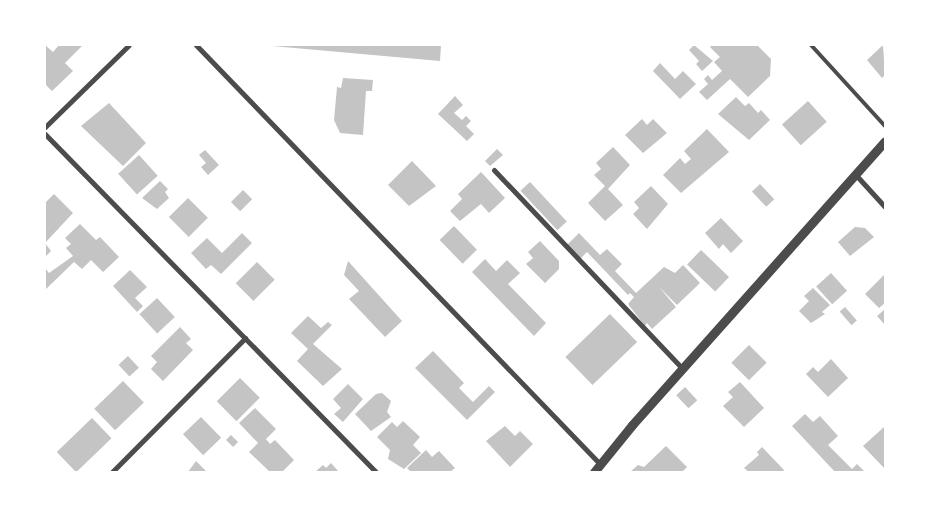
<!DOCTYPE html>
<style>
body{margin:0}
#map{position:relative;width:930px;height:517px;overflow:hidden;background:#fff;font-family:Manrope,sans-serif}
div>[style]{position:absolute}
.building>*{inset:0;background:#c4c4c4;transform-origin:0 0}
.service>*{height:4px;margin:-2px;padding:0 2px;transform-origin:2px;border-radius:2px;background:#4c4c4c}
.minor>*{height:5px;margin:-2.5px;padding:0 2.5px;transform-origin:2.5px;border-radius:2.5px;background:#4c4c4c}
.tertiary>*{height:9px;margin:-4.5px;padding:0 4.5px;transform-origin:4.5px;border-radius:4.5px;background:#4c4c4c}
span{translate:-50% -50%;white-space:nowrap;text-align:center;line-height:1.15;-webkit-text-stroke:5px #fff;paint-order:stroke}
.frame{position:absolute;inset:0;border:46px solid #fff;pointer-events:none}
</style>
<div id="map">
<div class="building">
<i style="clip-path:polygon(45px 45px,53px 52px,59px 45px,83px 45px,65px 63px,73px 71px,52px 91px,45px 84px)"></i>
<i style="clip-path:polygon(261px 45px,441px 45px,440px 61px)"></i>
<i style="clip-path:polygon(694px 45px,713px 61px,702px 71px,696px 64px,699px 61px,689px 50px)"></i>
<i style="clip-path:polygon(712px 45px,757px 45px,771px 59px,770px 76px,748px 97px,730px 79px,707px 100px,699px 92px,708px 84px,704px 79px,708px 75px,712px 80px,722px 71px,714px 62px,720px 57px,710px 47px)"></i>
<i style="clip-path:polygon(883px 45px,885px 75px,882px 78px,867px 60px)"></i>
<i style="clip-path:polygon(660px 63px,675px 79px,683px 71px,696px 84px,680px 99px,653px 71px)"></i>
<i style="clip-path:polygon(343px 78px,373px 80px,372px 91px,366px 91px,363px 135px,340px 133px,334px 120px,337px 87px,341px 88px)"></i>
<i style="clip-path:polygon(455px 96px,463px 105px,454px 113px,462px 120px,466px 116px,471px 121px,466px 126px,474px 134px,467px 141px,438px 114px)"></i>
<i style="clip-path:polygon(736px 97px,745px 106px,749px 103px,758px 113px,761px 110px,770px 120px,749px 140px,718px 114px)"></i>
<i style="left:808px;top:101px;width:28px;height:35px;rotate:48deg"></i>
<i style="clip-path:polygon(109px 103px,146px 143px,123px 166px,81px 126px)"></i>
<i style="clip-path:polygon(642px 119px,647px 125px,653px 119px,667px 133px,643px 153px,625px 135px)"></i>
<i style="clip-path:polygon(707px 129px,729px 152px,681px 193px,663px 175px,680px 158px,685px 164px,691px 159px,684px 151px)"></i>
<i style="clip-path:polygon(613px 147px,630px 165px,608px 189px,623px 205px,605px 221px,588px 203px,605px 186px,594px 175px,601px 169px,596px 163px)"></i>
<i style="clip-path:polygon(497px 149px,503px 155px,490px 166px,485px 161px)"></i>
<i style="clip-path:polygon(205px 150px,219px 165px,208px 175px,201px 167px,206px 163px,199px 155px)"></i>
<i style="left:139px;top:155px;width:28px;height:28px;rotate:48deg"></i>
<i style="clip-path:polygon(412px 161px,436px 186px,409px 206px,388px 185px)"></i>
<i style="clip-path:polygon(481px 172px,505px 198px,489px 213px,481px 204px,460px 221px,450px 211px,462px 199px,458px 194px)"></i>
<i style="clip-path:polygon(160px 181px,168px 189px,165px 192px,169px 198px,157px 209px,142px 198px)"></i>
<i style="left:530px;top:182px;width:54px;height:13px;rotate:47deg"></i>
<i style="left:760px;top:184px;width:21px;height:11px;rotate:47deg"></i>
<i style="clip-path:polygon(651px 186px,668px 204px,647px 229px,633px 214px,639px 208px,634px 202px)"></i>
<i style="left:243px;top:190px;width:13px;height:17px;rotate:45deg"></i>
<i style="clip-path:polygon(54px 194px,73px 213px,45px 243px,51px 251px,45px 257px,45px 203px)"></i>
<i style="left:188px;top:198px;width:28px;height:27px;rotate:45deg"></i>
<i style="clip-path:polygon(721px 218px,743px 241px,731px 253px,723px 244px,719px 249px,705px 233px)"></i>
<i style="clip-path:polygon(80px 224px,96px 240px,100px 237px,119px 257px,103px 272px,91px 260px,82px 269px,74px 262px,45px 290px,45px 268px,49px 273px,73px 256px,66px 248px,71px 244px,65px 238px)"></i>
<i style="left:454px;top:226px;width:33px;height:20px;rotate:46deg"></i>
<i style="clip-path:polygon(855px 227px,865px 228px,874px 237px,850px 256px,838px 242px)"></i>
<i style="clip-path:polygon(242px 233px,252px 243px,221px 274px,211px 265px,206px 269px,191px 253px,207px 238px,222px 253px)"></i>
<i style="clip-path:polygon(579px 233px,600px 255px,607px 249px,622px 264px,615px 271px,636px 293px,664px 267px,675px 273px,683px 265px,700px 283px,677px 305px,659px 287px,676px 307px,652px 329px,647px 323px,645px 326px,628px 304px,634px 297px,630px 293px,628px 295px,587px 252px,580px 259px,567px 245px)"></i>
<i style="clip-path:polygon(540px 241px,559px 261px,559px 269px,545px 283px,526px 264px,533px 258px,528px 252px)"></i>
<i style="left:701px;top:250px;width:39px;height:20px;rotate:44deg"></i>
<i style="clip-path:polygon(485px 259px,496px 271px,507px 260px,520px 273px,508px 284px,546px 323px,534px 336px,472px 272px)"></i>
<i style="clip-path:polygon(348px 261px,402px 321px,385px 337px,349px 299px,359px 291px,344px 275px)"></i>
<i style="left:257px;top:262px;width:25px;height:30px;rotate:45deg"></i>
<i style="clip-path:polygon(130px 270px,147px 287px,135px 298px,143px 306px,137px 312px,113px 286px)"></i>
<i style="left:831px;top:273px;width:24px;height:20px;rotate:48deg"></i>
<i style="clip-path:polygon(885px 274px,885px 303px,879px 308px,865px 294px)"></i>
<i style="clip-path:polygon(813px 288px,830px 305px,822px 312px,825px 314px,811px 323px,799px 311px,809px 301px,804px 296px)"></i>
<i style="left:157px;top:298px;width:26px;height:24px;rotate:47deg"></i>
<i style="left:845px;top:307px;width:18px;height:7px;rotate:49deg"></i>
<i style="clip-path:polygon(885px 309px,885px 323px,884px 324px,877px 316px)"></i>
<i style="left:610px;top:314px;width:39px;height:62px;rotate:46deg"></i>
<i style="clip-path:polygon(308px 316px,321px 328px,328px 322px,332px 325px,313px 344px,342px 369px,323px 386px,297px 361px,308px 349px,291px 333px)"></i>
<i style="clip-path:polygon(180px 327px,191px 339px,186px 343px,193px 350px,163px 381px,151px 369px,157px 362px,151px 356px)"></i>
<i style="left:749px;top:345px;width:25px;height:25px;rotate:45deg"></i>
<i style="clip-path:polygon(433px 351px,464px 383px,459px 388px,473px 402px,489px 386px,495px 392px,467px 420px,415px 368px)"></i>
<i style="left:128px;top:356px;width:16px;height:13px;rotate:47deg"></i>
<i style="clip-path:polygon(831px 359px,848px 378px,828px 397px,806px 374px,813px 367px,818px 372px)"></i>
<i style="left:240px;top:378px;width:28px;height:33px;rotate:45deg"></i>
<i style="left:123px;top:381px;width:30px;height:40px;rotate:46deg"></i>
<i style="clip-path:polygon(740px 382px,764px 408px,744px 427px,723px 406px,733px 397px,728px 392px)"></i>
<i style="clip-path:polygon(348px 384px,363px 399px,343px 422px,334px 414px,341px 408px,333px 399px)"></i>
<i style="left:685px;top:387px;width:18px;height:12px;rotate:47deg"></i>
<i style="clip-path:polygon(382px 393px,391px 401px,387px 412px,391px 417px,371px 431px,355px 414px,376px 394px)"></i>
<i style="clip-path:polygon(255px 408px,276px 429px,266px 439px,270px 444px,275px 440px,294px 460px,282px 472px,270px 472px,249px 452px,258px 443px,239px 423px)"></i>
<i style="clip-path:polygon(805px 414px,813px 422px,820px 416px,838px 436px,828px 445px,852px 469px,857px 464px,865px 472px,835px 472px,792px 426px)"></i>
<i style="left:201px;top:417px;width:29px;height:25px;rotate:46deg"></i>
<i style="left:92px;top:418px;width:28px;height:49px;rotate:46deg"></i>
<i style="clip-path:polygon(403px 421px,420px 437px,413px 445px,421px 453px,404px 469px,388px 459px,390px 450px,377px 437px,392px 422px,397px 427px)"></i>
<i style="clip-path:polygon(505px 426px,515px 436px,520px 431px,533px 444px,510px 467px,486px 441px)"></i>
<i style="clip-path:polygon(884px 427px,885px 429px,885px 469px,863px 446px)"></i>
<i style="left:231px;top:435px;width:10px;height:7px;rotate:45deg"></i>
<i style="clip-path:polygon(666px 446px,687px 467px,682px 472px,630px 472px,638px 465px,644px 467px)"></i>
<i style="clip-path:polygon(762px 447px,784px 470px,783px 472px,749px 472px,744px 468px,759px 455px,757px 452px)"></i>
<i style="clip-path:polygon(426px 450px,432px 457px,439px 451px,455px 468px,450px 472px,411px 472px,407px 468px)"></i>
<i style="clip-path:polygon(196px 461px,207px 472px,188px 472px)"></i>
<i style="clip-path:polygon(331px 463px,339px 472px,315px 472px,323px 465px,326px 468px)"></i>
</div>
<div class="service">
<i style="left:811px;top:45px;width:110px;rotate:47.6deg"></i>
</div>
<div class="minor">
<i style="left:196px;top:45px;width:582px;rotate:46.04deg"></i>
<i style="left:45px;top:127px;width:117px;rotate:-44.3deg"></i>
<i style="left:45px;top:134px;width:473px;rotate:45.6deg"></i>
<i style="left:494px;top:170px;width:273px;rotate:46.5deg"></i>
<i style="left:855px;top:174px;width:45px;rotate:47.7deg"></i>
<i style="left:112px;top:472px;width:189px;rotate:-45.2deg"></i>
</div>
<div class="tertiary">
<i style="left:594px;top:472px;width:60px;rotate:-51deg"></i>
<i style="left:632px;top:425px;width:380px;rotate:-48.3deg"></i>
</div>
<div class="frame"></div>
</div>
